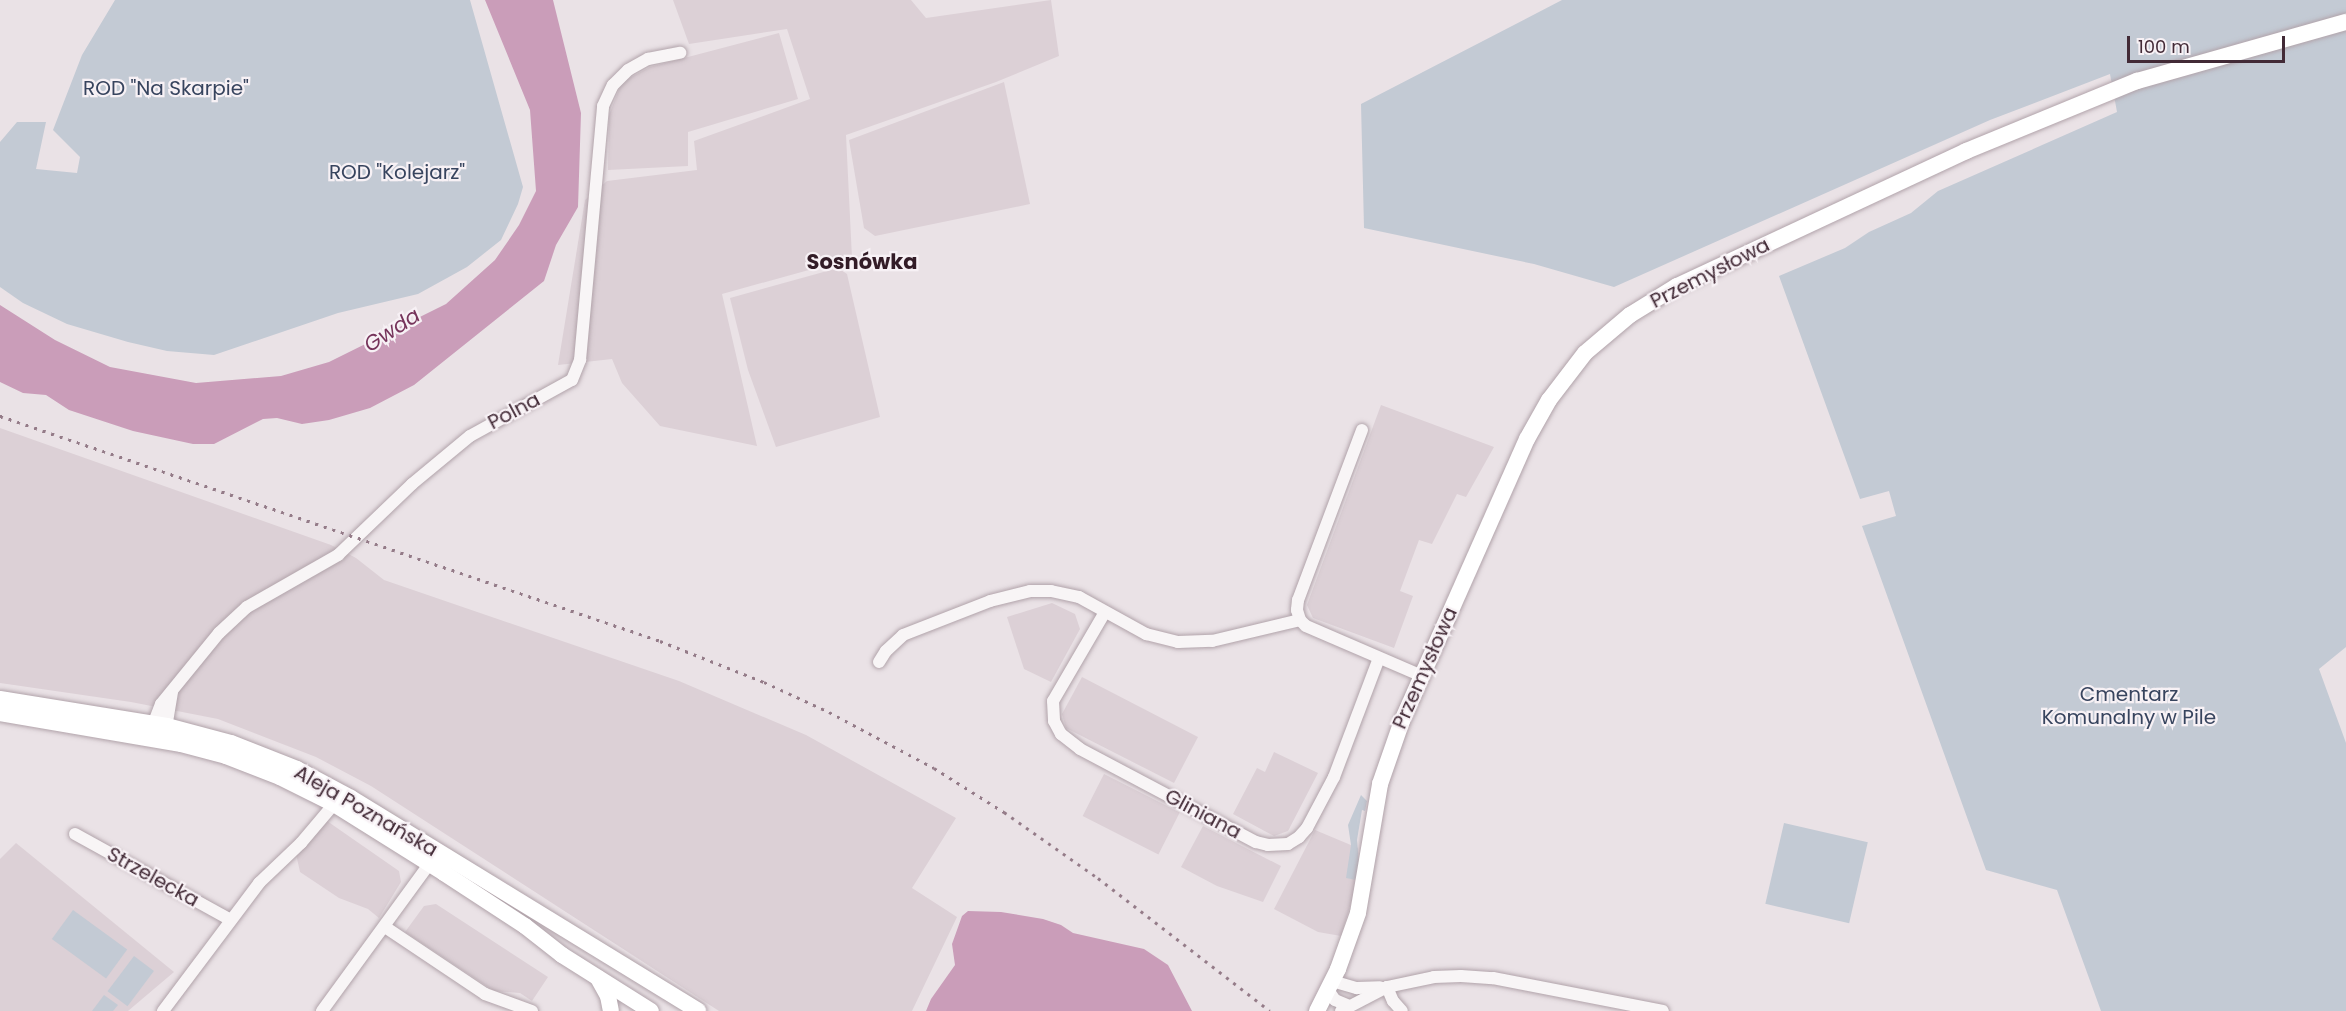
<!DOCTYPE html>
<meta charset="utf-8">
<style>
body{margin:0}
#map{position:relative;width:2346px;height:1011px;overflow:hidden;background:#eae2e6;font-family:Poppins,sans-serif}
div>[style]{position:absolute}
.built>*{inset:0;background:#dcd0d6;transform-origin:0 0}
.green>*{inset:0;background:#c3cad4;transform-origin:0 0}
.water>*{inset:0;background:#ca9db9}
.roads{filter:drop-shadow(0 0 2px #b1a3aa) drop-shadow(0 0 2px #b1a3aa)}
.street>*{height:12px;margin:-6px;padding:0 6px;transform-origin:6px;border-radius:6px;background:#f8f5f6}
.secondary>*{height:16px;margin:-8px;padding:0 8px;transform-origin:8px;border-radius:8px;background:#fff}
.rail>*{height:3px;margin-top:-1.5px;transform-origin:0;background:repeating-linear-gradient(90deg,#947b88 0 3px,transparent 0 9px)}
span{translate:-50% -50%;white-space:nowrap;text-align:center;line-height:1.15;-webkit-text-stroke:4.5px #f7f1f5;paint-order:stroke}
.park-label{font-size:20px;color:#37445e}
.street-label{font-size:20px;color:#422a36}
.neighbourhood-label{font-size:21px;color:#331c27;font-weight:700}
.water-label{font-size:21px;color:#76345b;font-style:italic}
.scale{position:absolute;left:2127px;top:36px;width:158px;height:27px;box-sizing:border-box;border:3px solid #422a36;border-top:0;padding-left:8px;font-size:18px;line-height:21px;white-space:nowrap;color:#422a36;-webkit-text-stroke:4px #f7f1f5;paint-order:stroke}
</style>
<div id="map">
<div class="built">
<i style="clip-path:polygon(673px 0,911px 0,926px 18px,1051px 0,1059px 56px,996px 82px,846px 135px,852px 258px,722px 294px,757px 446px,660px 426px,622px 383px,612px 359px,558px 365px,585px 200px,607px 181px,697px 170px,694px 141px,810px 99px,787px 29px,689px 44px)"></i>
<i style="clip-path:polygon(779px 33px,798px 99px,688px 132px,688px 166px,608px 170px,609px 115px,622px 82px,650px 67px)"></i>
<i style="clip-path:polygon(1004px 82px,1030px 204px,875px 236px,864px 228px,849px 140px)"></i>
<i style="clip-path:polygon(838px 268px,847px 274px,880px 417px,776px 447px,748px 370px,730px 298px)"></i>
<i style="clip-path:polygon(1381px 405px,1494px 447px,1466px 497px,1457px 494px,1432px 544px,1419px 540px,1400px 591px,1413px 596px,1394px 648px,1313px 618px,1307px 605px)"></i>
<i style="clip-path:polygon(0 428px,331px 545px,356px 558px,384px 580px,679px 681px,806px 735px,956px 818px,912px 888px,957px 917px,912px 1011px,719px 1011px,371px 786px,316px 757px,218px 719px,131px 702px,0 683px)"></i>
<i style="clip-path:polygon(1052px 603px,1075px 614px,1080px 629px,1051px 682px,1024px 669px,1007px 617px)"></i>
<i style="clip-path:polygon(1082px 677px,1198px 737px,1174px 783px,1066px 728px,1062px 714px)"></i>
<i style="clip-path:polygon(1274px 752px,1318px 773px,1288px 831px,1274px 836px,1233px 814px,1257px 768px,1265px 772px)"></i>
<i style="left:1104px;top:774px;width:85px;height:47px;rotate:27deg"></i>
<i style="clip-path:polygon(327px 821px,399px 871px,401px 882px,379px 918px,368px 909px,339px 898px,300px 872px,296px 854px)"></i>
<i style="clip-path:polygon(1203px 826px,1281px 866px,1263px 902px,1217px 886px,1181px 867px)"></i>
<i style="clip-path:polygon(1315px 830px,1358px 848px,1359px 863px,1354px 893px,1341px 936px,1318px 932px,1274px 909px)"></i>
<i style="clip-path:polygon(16px 843px,174px 972px,128px 1011px,0 1011px,0 859px)"></i>
<i style="clip-path:polygon(436px 904px,548px 977px,532px 1001px,520px 993px,494px 991px,405px 932px,424px 906px)"></i>
</div>
<div class="green">
<i style="clip-path:polygon(115px 0,470px 0,523px 187px,518px 204px,501px 240px,467px 267px,418px 294px,338px 313px,214px 355px,167px 351px,128px 342px,67px 324px,23px 303px,0 287px,0 142px,17px 122px,46px 122px,36px 169px,77px 173px,80px 157px,53px 130px,82px 55px)"></i>
<i style="clip-path:polygon(1562px 0,2346px 0,2346px 647px,2319px 669px,2346px 743px,2346px 1011px,2101px 1011px,2057px 890px,1986px 870px,1862px 526px,1896px 516px,1889px 491px,1860px 499px,1779px 276px,1845px 248px,1869px 232px,1911px 213px,1938px 191px,2117px 112px,2110px 74px,1990px 120px,1614px 287px,1534px 264px,1364px 228px,1361px 104px)"></i>
<i style="clip-path:polygon(1361px 795px,1367px 801px,1365px 811px,1362px 810px,1357px 840px,1359px 863px,1356px 880px,1346px 878px,1351px 845px,1348px 825px)"></i>
<i style="left:1784px;top:823px;width:86px;height:83px;rotate:13deg"></i>
<i style="left:73px;top:910px;width:67px;height:36px;rotate:36deg"></i>
<i style="left:134px;top:956px;width:25px;height:44px;rotate:37deg"></i>
<i style="clip-path:polygon(104px 995px,118px 1005px,113px 1011px,92px 1011px)"></i>
</div>
<div class="water">
<i style="clip-path:polygon(485px 0,553px 0,581px 113px,578px 207px,556px 245px,544px 281px,414px 385px,370px 408px,329px 420px,302px 424px,277px 418px,263px 419px,214px 444px,193px 444px,133px 431px,69px 410px,46px 395px,23px 393px,0 382px,0 305px,55px 340px,110px 367px,196px 383px,281px 376px,329px 362px,446px 304px,495px 260px,519px 225px,536px 191px,530px 110px)"></i>
<i style="clip-path:polygon(968px 911px,1001px 912px,1043px 919px,1061px 925px,1073px 933px,1144px 949px,1168px 965px,1192px 1011px,926px 1011px,931px 999px,955px 965px,952px 944px,962px 916px)"></i>
</div>
<div class="roads">
<div class="street">
<i style="left:1362px;top:430px;width:182px;rotate:110.6deg"></i>
<i style="left:1298px;top:600px;width:10px;rotate:96deg"></i>
<i style="left:1297px;top:610px;width:10px;rotate:73deg"></i>
<i style="left:1300px;top:620px;width:8px;rotate:45deg"></i>
<i style="left:1306px;top:626px;width:126px;rotate:23.3deg"></i>
<i style="left:1105px;top:612px;width:103px;rotate:120.3deg"></i>
<i style="left:1053px;top:701px;width:20px;rotate:87deg"></i>
<i style="left:1054px;top:721px;width:15px;rotate:62deg"></i>
<i style="left:1061px;top:734px;width:24px;rotate:38deg"></i>
<i style="left:1080px;top:749px;width:199px;rotate:27.9deg"></i>
<i style="left:1256px;top:842px;width:12px;rotate:14deg"></i>
<i style="left:1268px;top:845px;width:20px;rotate:-3deg"></i>
<i style="left:1288px;top:844px;width:13px;rotate:-32deg"></i>
<i style="left:1299px;top:837px;width:12px;rotate:-48deg"></i>
<i style="left:1307px;top:828px;width:58px;rotate:-62.1deg"></i>
<i style="left:1334px;top:777px;width:127px;rotate:-69.3deg"></i>
<i style="left:879px;top:662px;width:13px;rotate:-58deg"></i>
<i style="left:886px;top:651px;width:23px;rotate:-43deg"></i>
<i style="left:903px;top:635px;width:93px;rotate:-21.3deg"></i>
<i style="left:990px;top:601px;width:41px;rotate:-14deg"></i>
<i style="left:1030px;top:591px;width:21px"></i>
<i style="left:1051px;top:591px;width:29px;rotate:12deg"></i>
<i style="left:1079px;top:597px;width:77px;rotate:28.9deg"></i>
<i style="left:1146px;top:634px;width:33px;rotate:14deg"></i>
<i style="left:1178px;top:642px;width:34px;rotate:-2deg"></i>
<i style="left:1212px;top:641px;width:90px;rotate:-13.4deg"></i>
<i style="left:151px;top:730px;width:28px;rotate:-69deg"></i>
<i style="left:161px;top:704px;width:92px;rotate:-50.8deg"></i>
<i style="left:219px;top:633px;width:38px;rotate:-43deg"></i>
<i style="left:247px;top:607px;width:105px;rotate:-29.7deg"></i>
<i style="left:338px;top:555px;width:103px;rotate:-43.8deg"></i>
<i style="left:412px;top:484px;width:75px;rotate:-39.6deg"></i>
<i style="left:470px;top:436px;width:116px;rotate:-28.8deg"></i>
<i style="left:572px;top:380px;width:22px;rotate:-68deg"></i>
<i style="left:580px;top:360px;width:255px;rotate:-84.8deg"></i>
<i style="left:603px;top:106px;width:23px;rotate:-65deg"></i>
<i style="left:613px;top:85px;width:21px;rotate:-45deg"></i>
<i style="left:628px;top:70px;width:23px;rotate:-29deg"></i>
<i style="left:648px;top:59px;width:33px;rotate:-11deg"></i>
<i style="left:165px;top:734px;width:43px;rotate:-80.5deg"></i>
<i style="left:75px;top:834px;width:178px;rotate:28.9deg"></i>
<i style="left:385px;top:927px;width:120px;rotate:33.8deg"></i>
<i style="left:485px;top:994px;width:50px;rotate:19.9deg"></i>
<i style="left:1332px;top:981px;width:26px;rotate:16deg"></i>
<i style="left:1357px;top:988px;width:23px;rotate:-2deg"></i>
<i style="left:1387px;top:987px;width:15px;rotate:67deg"></i>
<i style="left:1393px;top:1001px;width:13px;rotate:48deg"></i>
<i style="left:1328px;top:990px;width:12px;rotate:55deg"></i>
<i style="left:1335px;top:1000px;width:15px;rotate:23deg"></i>
<i style="left:163px;top:1011px;width:160px;rotate:-53.1deg"></i>
<i style="left:259px;top:883px;width:58px;rotate:-43.6deg"></i>
<i style="left:301px;top:843px;width:51px;rotate:-49.8deg"></i>
<i style="left:322px;top:1011px;width:182px;rotate:-53.9deg"></i>
<i style="left:1341px;top:1011px;width:52px;rotate:-27.6deg"></i>
<i style="left:1387px;top:987px;width:48px;rotate:-12deg"></i>
<i style="left:1434px;top:977px;width:27px;rotate:-2deg"></i>
<i style="left:1461px;top:976px;width:32px;rotate:4deg"></i>
<i style="left:1493px;top:978px;width:173px;rotate:11deg"></i>
</div>
<div class="secondary">
<i style="left:0;top:699px;width:169px;rotate:9.2deg"></i>
<i style="left:167px;top:726px;width:66px;rotate:14.9deg"></i>
<i style="left:231px;top:743px;width:71px;rotate:21.5deg"></i>
<i style="left:297px;top:769px;width:61px;rotate:28.2deg"></i>
<i style="left:351px;top:798px;width:407px;rotate:31.5deg"></i>
<i style="left:0;top:713px;width:184px;rotate:9.7deg"></i>
<i style="left:181px;top:744px;width:47px;rotate:14.9deg"></i>
<i style="left:226px;top:756px;width:58px;rotate:21.3deg"></i>
<i style="left:280px;top:777px;width:60px;rotate:26.6deg"></i>
<i style="left:334px;top:804px;width:130px;rotate:32.1deg"></i>
<i style="left:444px;top:873px;width:97px;rotate:33.2deg"></i>
<i style="left:525px;top:926px;width:47px;rotate:38.1deg"></i>
<i style="left:562px;top:955px;width:105px;rotate:32.2deg"></i>
<i style="left:598px;top:978px;width:21px;rotate:61deg"></i>
<i style="left:608px;top:996px;width:15px;rotate:79deg"></i>
<i style="left:1317px;top:1011px;width:47px;rotate:-63.4deg"></i>
<i style="left:1338px;top:969px;width:59px;rotate:-70.3deg"></i>
<i style="left:1358px;top:913px;width:131px;rotate:-80.3deg"></i>
<i style="left:1380px;top:784px;width:67px;rotate:-70.8deg"></i>
<i style="left:1402px;top:721px;width:308px;rotate:-66.1deg"></i>
<i style="left:1527px;top:439px;width:45px;rotate:-60.6deg"></i>
<i style="left:1549px;top:400px;width:59px;rotate:-52.5deg"></i>
<i style="left:1585px;top:353px;width:59px;rotate:-40.2deg"></i>
<i style="left:1630px;top:315px;width:55px;rotate:-31.7deg"></i>
<i style="left:1677px;top:286px;width:319px;rotate:-25deg"></i>
<i style="left:1966px;top:151px;width:185px;rotate:-22.3deg"></i>
<i style="left:2137px;top:81px;width:217px;rotate:-15.8deg"></i>
</div>
</div>
<div class="rail">
<i style="left:0;top:416px;width:697px;rotate:18.82deg"></i>
<i style="left:660px;top:641px;width:112px;rotate:21.5deg"></i>
<i style="left:764px;top:682px;width:72px;rotate:24.8deg"></i>
<i style="left:829px;top:712px;width:119px;rotate:28.1deg"></i>
<i style="left:934px;top:768px;width:83px;rotate:32.2deg"></i>
<i style="left:1004px;top:812px;width:115px;rotate:35.1deg"></i>
<i style="left:1098px;top:878px;width:217px;rotate:37.7deg"></i>
</div>
<div class="park-label">
<span style="left:166px;top:88px">ROD "Na Skarpie"</span>
<span style="left:397px;top:172px">ROD "Kolejarz"</span>
<span style="left:2129px;top:706px">Cmentarz<br>Komunalny w Pile</span>
</div>
<div class="street-label">
<span style="left:1710px;top:273px;rotate:-27deg">Przemysłowa</span>
<span style="left:514px;top:411px;rotate:-28deg">Polna</span>
<span style="left:1425px;top:668px;rotate:-66deg">Przemysłowa</span>
<span style="left:366px;top:811px;rotate:30deg">Aleja Poznańska</span>
<span style="left:1203px;top:814px;rotate:28deg">Gliniana</span>
<span style="left:153px;top:877px;rotate:29deg">Strzelecka</span>
</div>
<div class="neighbourhood-label">
<span style="left:862px;top:262px">Sosnówka</span>
</div>
<div class="water-label">
<span style="left:392px;top:330px;rotate:-33deg">Gwda</span>
</div>
<div class="scale">100 m</div>
</div>
